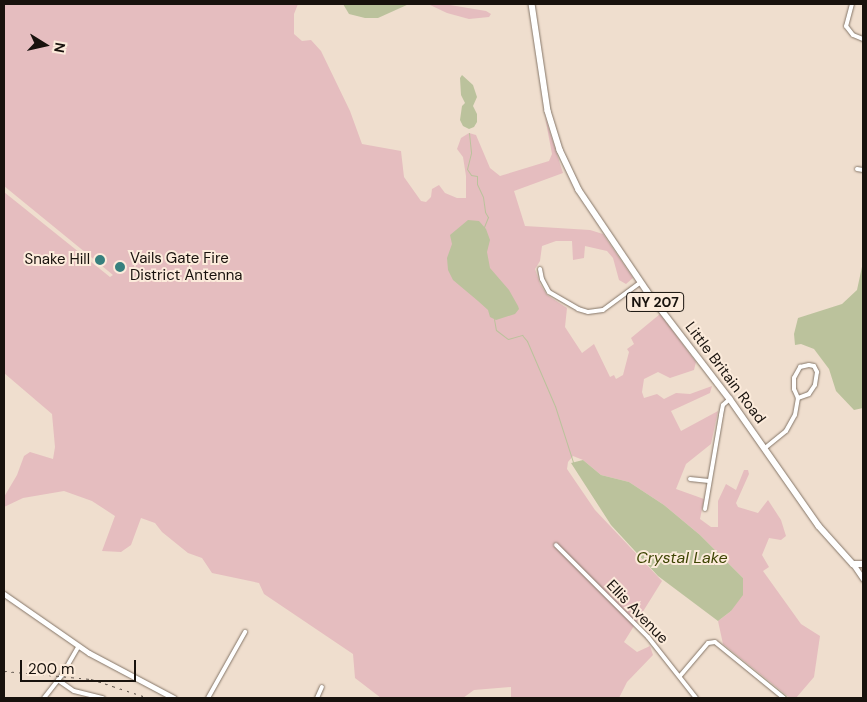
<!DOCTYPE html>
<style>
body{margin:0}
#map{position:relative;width:867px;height:702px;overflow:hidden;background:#efdece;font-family:"DM Sans",sans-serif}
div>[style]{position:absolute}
.green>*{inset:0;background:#e5bdbf}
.water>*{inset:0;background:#bbc29c}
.stream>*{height:1px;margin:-0.5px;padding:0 0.5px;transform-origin:0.5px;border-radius:0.5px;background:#bbc29c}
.roads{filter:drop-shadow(0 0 1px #857668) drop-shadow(0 0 1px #857668)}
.street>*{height:4px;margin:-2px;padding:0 2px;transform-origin:2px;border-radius:2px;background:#fff}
.secondary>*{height:5px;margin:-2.5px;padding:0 2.5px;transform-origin:2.5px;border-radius:2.5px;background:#fff}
.primary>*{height:5.5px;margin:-2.75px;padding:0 2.75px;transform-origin:2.75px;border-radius:2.75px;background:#fff}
.rail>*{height:1px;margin-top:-0.5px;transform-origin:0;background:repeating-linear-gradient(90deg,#645a51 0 2.5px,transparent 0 7.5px)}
.dots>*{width:14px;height:14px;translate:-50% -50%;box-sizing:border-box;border:2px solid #fcebdb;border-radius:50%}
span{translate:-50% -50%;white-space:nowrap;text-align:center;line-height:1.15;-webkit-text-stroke:4px #fcebdb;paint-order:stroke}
.shield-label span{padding:1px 4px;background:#fcebdb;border:1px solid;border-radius:4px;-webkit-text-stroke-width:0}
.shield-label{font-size:14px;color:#18120d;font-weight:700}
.poi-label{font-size:15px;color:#18120d}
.left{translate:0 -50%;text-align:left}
.right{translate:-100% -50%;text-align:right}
.street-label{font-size:15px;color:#18120d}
.water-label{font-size:16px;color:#3e4504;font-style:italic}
.frame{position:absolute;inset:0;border:5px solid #18120d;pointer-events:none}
.north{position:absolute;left:20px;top:20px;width:50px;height:50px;-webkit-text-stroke:4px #fcebdb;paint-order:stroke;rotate:100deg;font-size:14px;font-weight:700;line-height:20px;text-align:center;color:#18120d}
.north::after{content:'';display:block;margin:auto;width:18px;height:22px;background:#18120d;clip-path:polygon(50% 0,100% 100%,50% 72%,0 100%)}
.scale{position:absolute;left:20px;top:660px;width:116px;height:22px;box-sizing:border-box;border:2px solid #18120d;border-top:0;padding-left:6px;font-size:15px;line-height:18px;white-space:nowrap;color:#18120d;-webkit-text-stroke:4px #fcebdb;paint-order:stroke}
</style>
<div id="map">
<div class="green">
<i style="clip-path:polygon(4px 4px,298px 4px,294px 14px,294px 34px,302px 41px,311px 40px,321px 51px,350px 111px,362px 144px,401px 151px,404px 177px,421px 201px,426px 202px,431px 197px,432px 189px,439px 185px,445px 193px,457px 198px,466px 198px,466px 176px,463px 157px,457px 149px,461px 138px,469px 133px,476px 135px,490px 168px,500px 176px,549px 161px,552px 154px,545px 117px,563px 173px,514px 191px,525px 226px,590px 230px,603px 234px,633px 278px,626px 284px,619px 280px,613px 258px,607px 251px,585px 246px,584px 258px,573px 260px,572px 241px,556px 241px,542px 246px,540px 261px,535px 269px,540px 284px,547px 295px,567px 308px,565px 327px,582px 353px,594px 344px,610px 377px,614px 375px,616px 379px,623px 375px,629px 352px,627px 349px,634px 344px,631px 338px,660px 314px,696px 362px,694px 370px,670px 378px,658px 372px,644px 379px,642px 392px,644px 398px,657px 394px,664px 399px,676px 393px,690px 394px,712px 386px,710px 393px,671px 411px,681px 431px,718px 411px,711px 444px,686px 464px,676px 489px,704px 499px,700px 519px,711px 527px,718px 527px,718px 501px,726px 484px,736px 490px,744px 470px,748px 470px,749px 474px,736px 503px,738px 507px,758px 513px,768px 500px,781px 520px,786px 536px,781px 540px,769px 538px,762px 555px,769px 567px,763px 571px,801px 624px,820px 636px,814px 677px,796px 698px,790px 698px,723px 644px,718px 621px,731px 611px,743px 578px,700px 535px,664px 505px,629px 482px,601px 475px,583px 460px,573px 456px,568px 462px,567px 469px,595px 510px,662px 581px,624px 642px,637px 652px,650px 646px,653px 655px,627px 682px,619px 698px,511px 698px,511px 687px,474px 690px,463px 698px,381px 698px,355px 678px,353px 654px,264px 594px,259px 583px,212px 573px,202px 558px,188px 553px,162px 532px,155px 523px,141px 518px,131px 545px,121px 552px,102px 551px,115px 516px,92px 501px,64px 491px,23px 498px,4px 507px,4px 497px,17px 475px,24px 456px,30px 452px,53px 459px,55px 447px,52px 414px,4px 373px,4px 192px,110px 277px,113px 275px,4px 186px)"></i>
<i style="clip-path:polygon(428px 4px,444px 4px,486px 11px,491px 14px,489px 17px,469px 19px,447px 13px)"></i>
</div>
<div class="water">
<i style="clip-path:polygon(343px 4px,409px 4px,378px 18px,365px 18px,349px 14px)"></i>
<i style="clip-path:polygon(462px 75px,473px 85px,477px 97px,473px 106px,477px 114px,477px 122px,474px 127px,469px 129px,463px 126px,460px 120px,462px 106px,465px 103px,461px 95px,460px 78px)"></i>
<i style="clip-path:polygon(468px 220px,479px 221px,486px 229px,490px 240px,487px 252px,490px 268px,509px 290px,518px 306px,519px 309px,515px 314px,496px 320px,490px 317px,488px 310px,478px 301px,453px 280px,448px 270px,447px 258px,452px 244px,450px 235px)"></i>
<i style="clip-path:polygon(863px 262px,863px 408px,854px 410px,836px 391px,829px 369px,814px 349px,801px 344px,795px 345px,794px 334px,798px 318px,842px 304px,857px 290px)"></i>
<i style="clip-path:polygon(583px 460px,601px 475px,629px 482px,664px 505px,700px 535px,743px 578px,743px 595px,731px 611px,718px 621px,658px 576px,611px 525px,571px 463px)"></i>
</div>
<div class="stream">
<i style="left:469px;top:133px;width:20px;rotate:84deg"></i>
<i style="left:471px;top:153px;width:16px;rotate:104deg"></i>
<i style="left:467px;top:169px;width:7px;rotate:56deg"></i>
<i style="left:471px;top:175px;width:6px;rotate:9deg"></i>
<i style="left:477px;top:176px;width:8px;rotate:90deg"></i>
<i style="left:477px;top:184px;width:14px;rotate:65deg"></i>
<i style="left:483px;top:197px;width:15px;rotate:82deg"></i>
<i style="left:485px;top:212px;width:6px;rotate:59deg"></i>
<i style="left:488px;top:217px;width:11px;rotate:112deg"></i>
<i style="left:494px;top:319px;width:11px;rotate:80deg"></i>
<i style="left:496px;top:330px;width:15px;rotate:37deg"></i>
<i style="left:508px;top:339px;width:15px;rotate:-16deg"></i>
<i style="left:522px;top:335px;width:8px;rotate:50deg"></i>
<i style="left:527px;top:341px;width:71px;rotate:66.7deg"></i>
<i style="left:555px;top:406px;width:59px;rotate:72.2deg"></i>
</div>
<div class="roads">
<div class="street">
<i style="left:852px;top:4px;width:23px;rotate:105deg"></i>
<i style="left:846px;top:26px;width:11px;rotate:52deg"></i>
<i style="left:853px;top:35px;width:11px;rotate:22deg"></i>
<i style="left:857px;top:169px;width:6px;rotate:9deg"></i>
<i style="left:540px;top:269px;width:10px;rotate:79deg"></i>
<i style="left:542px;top:279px;width:15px;rotate:62deg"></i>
<i style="left:549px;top:292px;width:34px;rotate:30deg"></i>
<i style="left:578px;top:309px;width:10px;rotate:17deg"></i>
<i style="left:588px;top:312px;width:15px;rotate:-8deg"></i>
<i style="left:603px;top:310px;width:47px;rotate:-36.4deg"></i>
<i style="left:809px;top:365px;width:5px;rotate:11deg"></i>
<i style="left:814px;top:366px;width:7px;rotate:63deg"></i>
<i style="left:817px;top:372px;width:13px;rotate:99deg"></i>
<i style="left:815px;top:385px;width:11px;rotate:124deg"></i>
<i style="left:809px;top:394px;width:12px;rotate:160deg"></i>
<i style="left:798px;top:398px;width:10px;rotate:-114deg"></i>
<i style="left:794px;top:389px;width:11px;rotate:-90deg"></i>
<i style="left:794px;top:378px;width:13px;rotate:-61deg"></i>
<i style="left:800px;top:367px;width:9px;rotate:-13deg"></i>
<i style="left:765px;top:448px;width:27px;rotate:-39deg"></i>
<i style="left:786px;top:431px;width:18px;rotate:-61deg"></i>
<i style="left:795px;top:415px;width:17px;rotate:-80deg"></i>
<i style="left:690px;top:479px;width:19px;rotate:6deg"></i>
<i style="left:705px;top:509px;width:95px;rotate:-80.3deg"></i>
<i style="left:721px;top:415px;width:10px;rotate:-79deg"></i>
<i style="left:723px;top:405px;width:9px;rotate:-41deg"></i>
<i style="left:556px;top:545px;width:130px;rotate:45deg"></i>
<i style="left:648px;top:637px;width:78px;rotate:51.8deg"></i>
<i style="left:680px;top:676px;width:43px;rotate:-49.7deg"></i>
<i style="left:708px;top:643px;width:7px;rotate:-8deg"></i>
<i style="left:715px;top:642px;width:89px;rotate:39.1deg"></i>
<i style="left:58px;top:680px;width:19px;rotate:35deg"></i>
<i style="left:74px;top:691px;width:30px;rotate:14deg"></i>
<i style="left:44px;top:698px;width:29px;rotate:-52deg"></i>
<i style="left:62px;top:675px;width:32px;rotate:-60deg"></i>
<i style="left:208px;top:698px;width:76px;rotate:-60.7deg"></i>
<i style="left:317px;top:698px;width:12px;rotate:-66deg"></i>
</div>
<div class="secondary">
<i style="left:853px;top:564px;width:18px;rotate:56deg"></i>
<i style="left:4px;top:594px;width:103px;rotate:34.8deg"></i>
<i style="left:89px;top:653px;width:96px;rotate:27.9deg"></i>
</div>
<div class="primary">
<i style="left:532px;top:4px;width:108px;rotate:81.5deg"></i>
<i style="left:548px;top:111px;width:41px;rotate:72.9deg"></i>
<i style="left:560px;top:150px;width:44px;rotate:64.6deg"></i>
<i style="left:579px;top:190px;width:122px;rotate:56deg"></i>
<i style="left:647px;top:291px;width:136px;rotate:52.5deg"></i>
<i style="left:730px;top:399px;width:155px;rotate:55deg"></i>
<i style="left:819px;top:526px;width:51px;rotate:48.2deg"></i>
<i style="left:853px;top:564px;width:10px"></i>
</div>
</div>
<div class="rail">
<i style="left:4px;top:671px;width:87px;rotate:5.3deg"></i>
<i style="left:91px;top:679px;width:61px;rotate:18.1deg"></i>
</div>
<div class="dots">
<i style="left:100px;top:260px;background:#37807e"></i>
<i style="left:120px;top:267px;background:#37807e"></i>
</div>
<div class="shield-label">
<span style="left:655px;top:302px">NY 207</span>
</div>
<div class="poi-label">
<span class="left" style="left:130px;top:267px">Vails Gate Fire<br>District Antenna</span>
<span class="right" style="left:90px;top:260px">Snake Hill</span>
</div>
<div class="street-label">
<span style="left:725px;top:373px;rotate:53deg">Little Britain Road</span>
<span style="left:637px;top:612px;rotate:46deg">Ellis Avenue</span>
</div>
<div class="water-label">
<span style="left:682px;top:558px">Crystal Lake</span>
</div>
<div class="frame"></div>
<div class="north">N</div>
<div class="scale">200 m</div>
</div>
